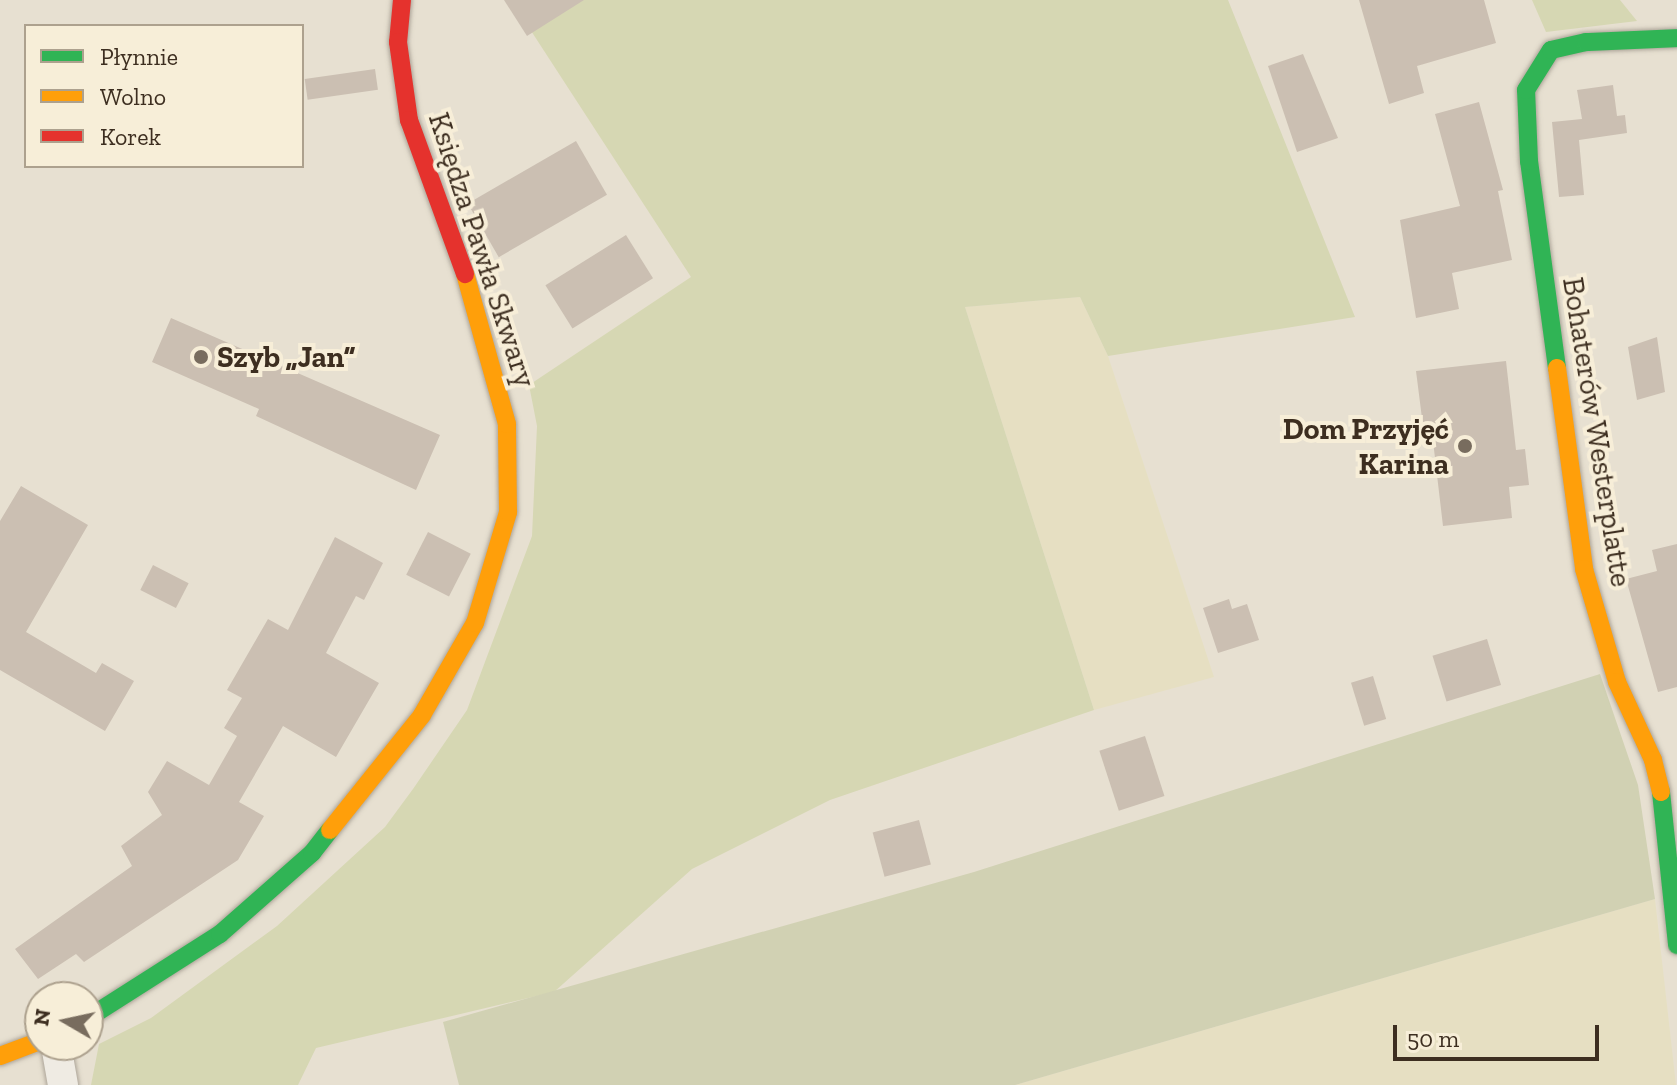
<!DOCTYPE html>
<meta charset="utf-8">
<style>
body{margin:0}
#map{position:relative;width:1677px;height:1085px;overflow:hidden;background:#e7e0d1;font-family:"Zilla Slab",serif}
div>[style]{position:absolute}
.farmland>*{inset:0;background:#e6dfc2}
.green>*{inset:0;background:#d6d7b3}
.cemetery>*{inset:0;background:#d1d1b3}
.building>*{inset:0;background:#cbbfb2;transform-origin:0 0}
.roads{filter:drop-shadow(0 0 2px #ada599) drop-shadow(0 0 2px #ada599)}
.street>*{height:30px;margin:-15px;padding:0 15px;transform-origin:15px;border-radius:15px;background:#efebe3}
.fast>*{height:18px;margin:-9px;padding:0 9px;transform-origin:9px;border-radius:9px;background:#30b455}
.slow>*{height:18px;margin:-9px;padding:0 9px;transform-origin:9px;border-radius:9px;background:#ff9f0a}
.jam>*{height:18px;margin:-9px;padding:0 9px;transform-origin:9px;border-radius:9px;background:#e5322d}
.dots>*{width:22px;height:22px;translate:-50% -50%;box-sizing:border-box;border:4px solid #f7eed8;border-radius:50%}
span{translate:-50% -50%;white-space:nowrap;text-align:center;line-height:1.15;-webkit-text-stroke:8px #f7eed8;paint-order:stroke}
.street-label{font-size:30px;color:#3d2e20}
.poi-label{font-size:30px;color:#3d2e20;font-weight:700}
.left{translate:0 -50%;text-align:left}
.right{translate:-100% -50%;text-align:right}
.legend{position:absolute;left:24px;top:24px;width:280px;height:144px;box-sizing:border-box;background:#f7eed8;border:2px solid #ada18e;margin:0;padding:10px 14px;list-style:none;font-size:24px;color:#3d2e20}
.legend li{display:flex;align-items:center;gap:16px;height:40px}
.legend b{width:40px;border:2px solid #ada18e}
.north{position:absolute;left:24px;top:981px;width:80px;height:80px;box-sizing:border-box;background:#f7eed8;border:2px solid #ada18e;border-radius:50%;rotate:279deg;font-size:22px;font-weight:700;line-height:32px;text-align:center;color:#3d2e20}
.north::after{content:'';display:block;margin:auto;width:28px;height:36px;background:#786c5e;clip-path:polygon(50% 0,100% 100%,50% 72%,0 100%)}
.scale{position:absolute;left:1393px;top:1025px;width:206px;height:36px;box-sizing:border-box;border:4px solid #3d2e20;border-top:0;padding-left:10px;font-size:24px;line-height:28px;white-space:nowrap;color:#3d2e20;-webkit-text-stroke:6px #f7eed8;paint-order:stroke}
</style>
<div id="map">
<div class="farmland">
<i style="clip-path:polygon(1080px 297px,1108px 356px,1214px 677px,1094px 710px,965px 307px)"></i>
<i style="clip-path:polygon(1655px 899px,1676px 1085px,1015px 1085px)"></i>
</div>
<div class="green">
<i style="clip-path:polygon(511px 0,1228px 0,1355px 317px,1108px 356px,1080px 297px,965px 307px,1094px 710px,830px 800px,692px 869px,554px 992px,316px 1048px,298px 1085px,91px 1085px,99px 1044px,151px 1018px,277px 926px,385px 827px,413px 789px,467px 710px,532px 536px,537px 426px,529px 385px,691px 277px)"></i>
<i style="clip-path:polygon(1532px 0,1620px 0,1637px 21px,1546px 32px)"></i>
</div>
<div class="cemetery">
<i style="clip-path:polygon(1600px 674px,1638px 785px,1655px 899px,1015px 1085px,459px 1085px,443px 1022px,974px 872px)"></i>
</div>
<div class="building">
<i style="clip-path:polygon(504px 0,584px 0,527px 36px)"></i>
<i style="clip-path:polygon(1359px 0,1484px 0,1496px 43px,1417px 66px,1424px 93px,1389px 104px)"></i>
<i style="clip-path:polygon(1303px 54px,1338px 138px,1297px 152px,1268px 66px)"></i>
<i style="left:375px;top:69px;width:21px;height:71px;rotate:82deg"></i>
<i style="clip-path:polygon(1613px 85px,1617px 116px,1625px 115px,1627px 133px,1579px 140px,1584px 195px,1559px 197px,1552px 122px,1582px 119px,1577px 90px)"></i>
<i style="clip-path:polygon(1479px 102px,1503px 190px,1498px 191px,1512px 260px,1452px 273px,1459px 309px,1416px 318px,1400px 220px,1460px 206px,1435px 114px)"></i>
<i style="left:576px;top:141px;width:62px;height:125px;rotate:60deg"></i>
<i style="left:626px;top:235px;width:51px;height:95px;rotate:58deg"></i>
<i style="clip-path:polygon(171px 318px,440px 435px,416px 490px,256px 416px,259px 409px,152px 362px)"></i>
<i style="clip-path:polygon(1657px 337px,1665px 392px,1637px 400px,1628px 347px)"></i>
<i style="clip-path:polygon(1506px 361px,1516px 450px,1525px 449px,1529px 485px,1509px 487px,1512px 518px,1443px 526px,1433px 441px,1425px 442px,1416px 371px)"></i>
<i style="clip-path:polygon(21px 486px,88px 525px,26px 632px,96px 673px,102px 663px,134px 681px,105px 731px,0 670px,0 521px)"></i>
<i style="left:428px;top:532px;width:48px;height:48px;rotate:27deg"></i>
<i style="clip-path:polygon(335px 537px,383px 563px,364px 600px,356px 596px,326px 653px,379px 683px,336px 757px,283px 726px,239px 802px,264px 816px,238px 860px,84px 962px,76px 954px,38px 979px,15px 949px,132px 866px,121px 846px,162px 815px,148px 792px,167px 761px,209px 785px,237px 736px,224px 728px,242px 698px,227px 690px,268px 619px,288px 630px)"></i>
<i style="clip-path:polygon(1677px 544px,1677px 687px,1658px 692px,1626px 579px,1657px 571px,1652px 550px)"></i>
<i style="left:153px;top:565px;width:40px;height:28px;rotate:27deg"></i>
<i style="clip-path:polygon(1229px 599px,1232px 609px,1247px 604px,1259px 640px,1218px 653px,1203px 608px)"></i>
<i style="left:1487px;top:639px;width:48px;height:57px;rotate:73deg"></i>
<i style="left:1373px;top:676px;width:45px;height:23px;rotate:73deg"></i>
<i style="left:1145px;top:736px;width:63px;height:48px;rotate:72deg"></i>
<i style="left:919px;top:820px;width:46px;height:48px;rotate:75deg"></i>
</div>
<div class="roads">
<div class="street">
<i style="left:56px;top:1045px;width:41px;rotate:80.1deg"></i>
</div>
<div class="fast">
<i style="left:1557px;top:368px;width:209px;rotate:-97.7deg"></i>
<i style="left:1529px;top:161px;width:71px;rotate:-92.4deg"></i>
<i style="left:1526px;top:90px;width:47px;rotate:-58deg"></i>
<i style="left:1551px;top:50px;width:36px;rotate:-13deg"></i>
<i style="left:1586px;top:42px;width:91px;rotate:-2.5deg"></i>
<i style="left:1661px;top:792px;width:154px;rotate:84deg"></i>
<i style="left:88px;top:1018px;width:156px;rotate:-32.5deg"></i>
<i style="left:220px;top:934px;width:123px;rotate:-41.4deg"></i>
<i style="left:312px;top:853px;width:29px;rotate:-52deg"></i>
</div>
<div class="slow">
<i style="left:1557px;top:368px;width:203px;rotate:82.3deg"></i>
<i style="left:1584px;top:569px;width:118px;rotate:73.7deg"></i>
<i style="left:1617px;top:682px;width:86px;rotate:65.2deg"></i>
<i style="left:1653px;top:760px;width:33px;rotate:76deg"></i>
<i style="left:330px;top:830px;width:147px;rotate:-51.3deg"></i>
<i style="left:422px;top:715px;width:106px;rotate:-60.1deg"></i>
<i style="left:475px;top:623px;width:116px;rotate:-73.4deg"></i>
<i style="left:508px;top:512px;width:88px;rotate:-90.7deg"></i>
<i style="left:507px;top:424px;width:156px;rotate:-105.6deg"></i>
<i style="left:0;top:1056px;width:43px;rotate:-20.6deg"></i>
</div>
<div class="jam">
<i style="left:402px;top:0;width:42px;rotate:95.4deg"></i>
<i style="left:398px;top:42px;width:79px;rotate:82deg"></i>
<i style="left:409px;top:120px;width:164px;rotate:70deg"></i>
</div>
</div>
<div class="dots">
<i style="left:201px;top:357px;background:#786c5e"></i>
<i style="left:1465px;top:446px;background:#786c5e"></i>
</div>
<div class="street-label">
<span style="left:482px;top:250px;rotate:72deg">Księdza Pawła Skwary</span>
<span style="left:1597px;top:432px;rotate:81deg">Bohaterów Westerplatte</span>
</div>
<div class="poi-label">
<span class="left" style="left:217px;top:357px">Szyb „Jan”</span>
<span class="right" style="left:1449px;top:446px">Dom Przyjęć<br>Karina</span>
</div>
<ul class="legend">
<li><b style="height:10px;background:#30b455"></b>Płynnie</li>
<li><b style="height:10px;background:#ff9f0a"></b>Wolno</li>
<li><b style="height:10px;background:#e5322d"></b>Korek</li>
</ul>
<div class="north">N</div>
<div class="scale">50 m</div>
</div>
